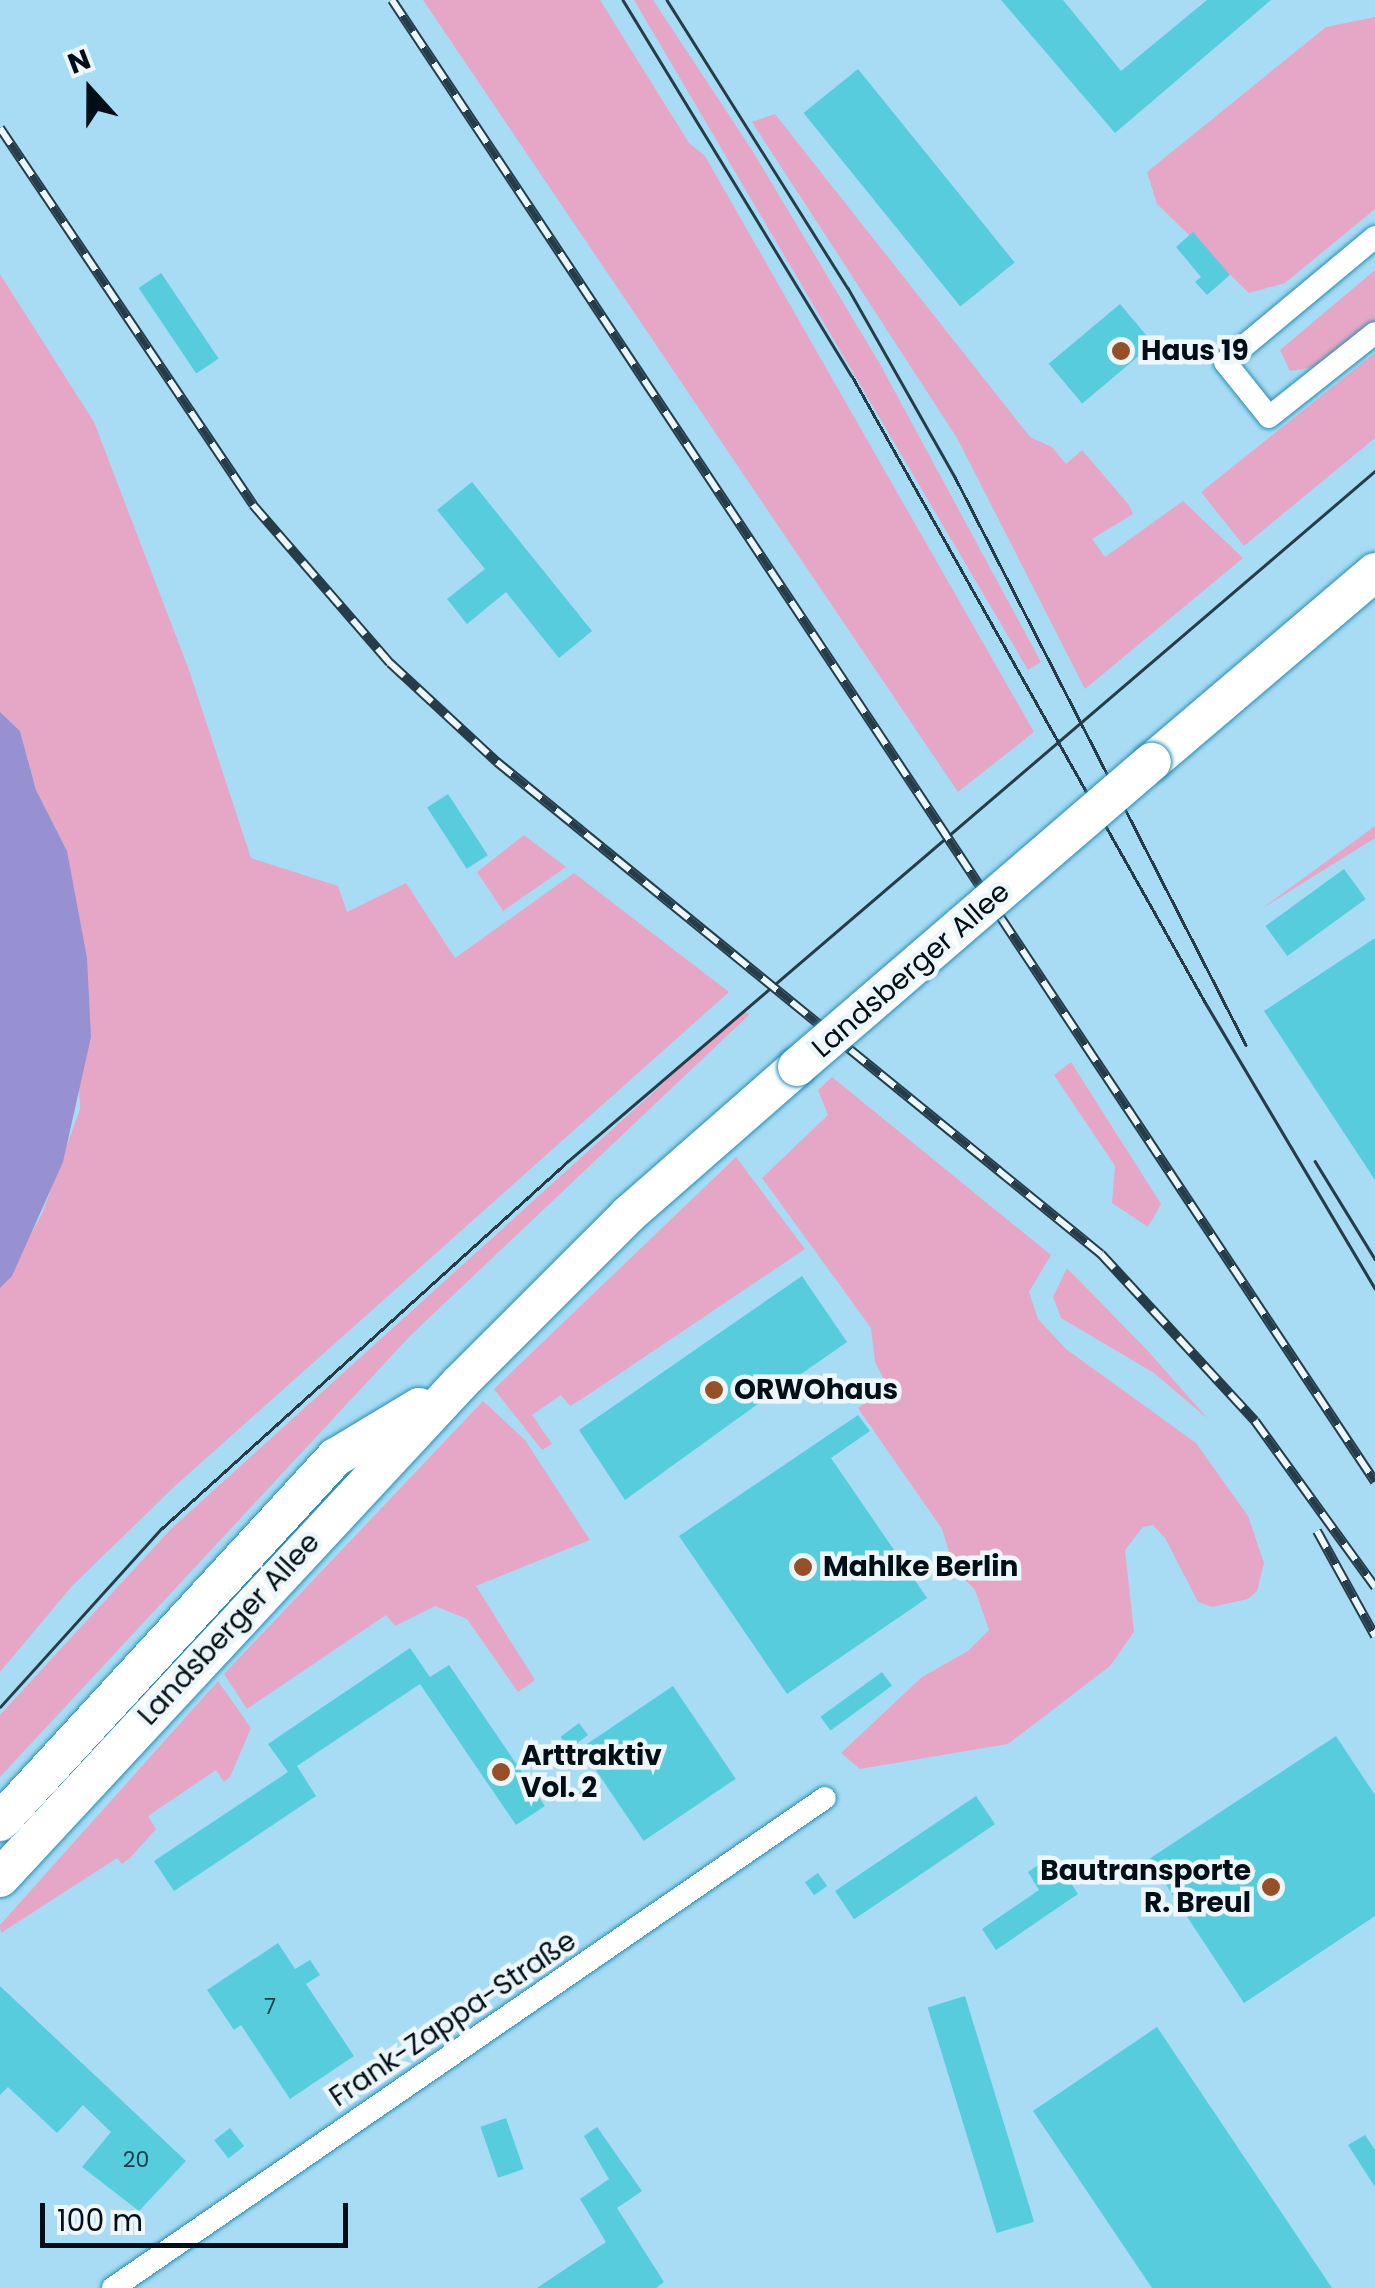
<!DOCTYPE html>
<meta charset="utf-8">
<style>
body{margin:0}
#map{position:relative;width:1375px;height:2288px;overflow:hidden;background:#a8dcf5;font-family:Poppins,sans-serif}
div>[style]{position:absolute}
.green>*{inset:0;background:#e6a7c6}
.water>*{inset:0;background:#9790d1}
.building>*{inset:0;background:#57ccdd;transform-origin:0 0}
.roads{filter:drop-shadow(0 0 2px #268cb3) drop-shadow(0 0 2px #268cb3)}
.street>*{height:22px;margin:-11px;padding:0 11px;transform-origin:11px;border-radius:11px;background:#fff}
.primary>*{height:38px;margin:-19px;padding:0 19px;transform-origin:19px;border-radius:19px;background:#fff}
.tram>*{height:2.5px;margin:-1.25px;padding:0 1.25px;transform-origin:1.25px;border-radius:1.25px;background:#263d49}
.rail>*{height:10px;margin-top:-5px;transform-origin:0;background:repeating-linear-gradient(90deg,#edf6fa 0 19px,#263d49 0 38px);box-sizing:border-box;border-block:2px solid #263d49}
.bridges{filter:drop-shadow(0 0 2px #268cb3) drop-shadow(0 0 2px #268cb3)}
.primary-bridge>*{height:38px;margin:-19px;padding:0 19px;transform-origin:19px;border-radius:19px;background:#fff}
.dots>*{width:28px;height:28px;translate:-50% -50%;box-sizing:border-box;border:5px solid #edf6fa;border-radius:50%}
span{translate:-50% -50%;white-space:nowrap;text-align:center;line-height:1.15;-webkit-text-stroke:9px #edf6fa;paint-order:stroke}
.number-label{font-size:22px;color:#163e48}
.number-label span{-webkit-text-stroke-width:0}
.poi-label{font-size:28px;color:#000f17;font-weight:700}
.left{translate:0 -50%;text-align:left}
.right{translate:-100% -50%;text-align:right}
.street-label{font-size:28px;color:#000f17}
.north{position:absolute;left:40px;top:40px;width:100px;height:100px;-webkit-text-stroke:8px #edf6fa;paint-order:stroke;rotate:339deg;font-size:28px;font-weight:700;line-height:40px;text-align:center;color:#000f17}
.north::after{content:'';display:block;margin:auto;width:35px;height:45px;background:#000f17;clip-path:polygon(50% 0,100% 100%,50% 72%,0 100%)}
.scale{position:absolute;left:40px;top:2203px;width:308px;height:45px;box-sizing:border-box;border:5px solid #000f17;border-top:0;padding-left:12px;font-size:30px;line-height:35px;white-space:nowrap;color:#000f17;-webkit-text-stroke:8px #edf6fa;paint-order:stroke}
</style>
<div id="map">
<div class="green">
<i style="clip-path:polygon(423px 0,600px 0,689px 143px,705px 156px,1034px 732px,958px 792px)"></i>
<i style="clip-path:polygon(634px 0,653px 0,752px 150px,880px 364px,1041px 662px,1028px 670px)"></i>
<i style="clip-path:polygon(1375px 17px,1375px 209px,1285px 283px,1249px 293px,1157px 204px,1147px 172px,1326px 27px)"></i>
<i style="clip-path:polygon(775px 114px,1030px 437px,1052px 447px,1066px 464px,1082px 450px,1129px 505px,1133px 514px,1092px 539px,1105px 557px,1183px 501px,1243px 558px,1085px 689px,957px 438px,752px 122px)"></i>
<i style="clip-path:polygon(1375px 270px,1375px 323px,1321px 366px,1290px 371px,1280px 350px)"></i>
<i style="clip-path:polygon(0 274px,94px 422px,189px 670px,251px 858px,338px 886px,347px 912px,406px 883px,455px 958px,574px 873px,729px 992px,175px 1486px,72px 1586px,0 1672px,0 1288px,42px 1214px,80px 1109px,67px 851px,36px 790px,20px 731px,0 712px)"></i>
<i style="clip-path:polygon(1375px 353px,1375px 438px,1244px 546px,1201px 492px)"></i>
<i style="clip-path:polygon(1375px 826px,1375px 838px,1261px 909px)"></i>
<i style="clip-path:polygon(524px 835px,566px 867px,503px 911px,477px 872px)"></i>
<i style="clip-path:polygon(744px 1010px,749px 1015px,411px 1335px,0 1777px,0 1715px,171px 1529px)"></i>
<i style="clip-path:polygon(1071px 1062px,1161px 1204px,1148px 1227px,1112px 1203px,1115px 1166px,1054px 1075px)"></i>
<i style="clip-path:polygon(832px 1077px,1051px 1255px,1029px 1292px,1038px 1319px,1066px 1349px,1196px 1443px,1248px 1516px,1264px 1563px,1257px 1591px,1248px 1599px,1212px 1607px,1198px 1602px,1165px 1538px,1153px 1525px,1143px 1527px,1125px 1550px,1134px 1632px,1110px 1666px,1008px 1744px,860px 1769px,841px 1753px,922px 1677px,968px 1651px,989px 1630px,975px 1590px,954px 1568px,942px 1529px,858px 1408px,888px 1387px,875px 1362px,871px 1328px,762px 1178px,828px 1115px,818px 1090px)"></i>
<i style="clip-path:polygon(736px 1157px,805px 1249px,585px 1397px,570px 1406px,561px 1395px,532px 1415px,552px 1444px,542px 1450px,494px 1389px)"></i>
<i style="clip-path:polygon(1067px 1268px,1148px 1351px,1208px 1419px,1154px 1373px,1061px 1318px,1053px 1297px)"></i>
<i style="clip-path:polygon(483px 1401px,525px 1440px,590px 1540px,476px 1586px,535px 1680px,518px 1692px,467px 1619px,435px 1606px,395px 1626px,386px 1615px,247px 1709px,224px 1674px)"></i>
<i style="clip-path:polygon(218px 1681px,251px 1728px,230px 1777px,224px 1782px,216px 1770px,148px 1816px,156px 1829px,130px 1858px,122px 1864px,117px 1858px,1px 1933px,0 1925px)"></i>
</div>
<div class="water">
<i style="clip-path:polygon(0 712px,20px 731px,36px 790px,67px 851px,87px 958px,91px 1037px,63px 1162px,12px 1276px,0 1288px)"></i>
</div>
<div class="building">
<i style="clip-path:polygon(1001px 0,1063px 0,1121px 71px,1207px 0,1271px 0,1115px 133px)"></i>
<i style="left:858px;top:69px;width:249px;height:70px;rotate:51deg"></i>
<i style="clip-path:polygon(1193px 232px,1230px 275px,1207px 295px,1195px 282px,1201px 277px,1176px 247px)"></i>
<i style="left:161px;top:273px;width:103px;height:27px;rotate:56deg"></i>
<i style="left:1120px;top:304px;width:52px;height:93px;rotate:50deg"></i>
<i style="clip-path:polygon(472px 482px,592px 631px,559px 658px,506px 592px,467px 624px,447px 599px,485px 569px,437px 510px)"></i>
<i style="left:448px;top:794px;width:73px;height:25px;rotate:57deg"></i>
<i style="left:1344px;top:869px;width:37px;height:97px;rotate:54deg"></i>
<i style="clip-path:polygon(1375px 938px,1375px 1180px,1264px 1011px)"></i>
<i style="clip-path:polygon(802px 1276px,847px 1342px,791px 1381px,794px 1387px,778px 1398px,773px 1393px,625px 1500px,579px 1430px)"></i>
<i style="clip-path:polygon(858px 1415px,870px 1431px,831px 1458px,927px 1598px,787px 1694px,679px 1536px)"></i>
<i style="clip-path:polygon(410px 1648px,430px 1677px,449px 1665px,545px 1806px,516px 1825px,420px 1684px,297px 1766px,316px 1796px,174px 1891px,154px 1861px,288px 1772px,268px 1744px)"></i>
<i style="left:882px;top:1672px;width:17px;height:76px;rotate:54deg"></i>
<i style="left:673px;top:1686px;width:112px;height:111px;rotate:56deg"></i>
<i style="left:579px;top:1723px;width:15px;height:23px;rotate:53deg"></i>
<i style="clip-path:polygon(1336px 1736px,1375px 1795px,1375px 1916px,1244px 2003px,1149px 1859px)"></i>
<i style="left:976px;top:1796px;width:34px;height:170px;rotate:56deg"></i>
<i style="clip-path:polygon(1053px 1855px,1078px 1894px,996px 1950px,982px 1929px,1039px 1890px,1028px 1872px)"></i>
<i style="left:818px;top:1873px;width:16px;height:16px;rotate:55deg"></i>
<i style="clip-path:polygon(278px 1943px,295px 1969px,310px 1960px,320px 1975px,306px 1984px,354px 2056px,290px 2099px,241px 2025px,234px 2030px,207px 1990px)"></i>
<i style="clip-path:polygon(0 1986px,186px 2161px,139px 2211px,82px 2167px,111px 2132px,83px 2105px,57px 2133px,8px 2087px,0 2095px)"></i>
<i style="left:965px;top:1996px;width:236px;height:39px;rotate:73deg"></i>
<i style="clip-path:polygon(1157px 2027px,1332px 2288px,1152px 2288px,1033px 2111px)"></i>
<i style="left:506px;top:2118px;width:54px;height:27px;rotate:71deg"></i>
<i style="clip-path:polygon(597px 2127px,642px 2191px,617px 2208px,664px 2282px,656px 2288px,537px 2288px,606px 2242px,580px 2199px,609px 2179px,584px 2136px)"></i>
<i style="left:230px;top:2128px;width:23px;height:20px;rotate:52deg"></i>
<i style="clip-path:polygon(1365px 2135px,1375px 2150px,1375px 2187px,1348px 2145px)"></i>
</div>
<div class="roads">
<div class="street">
<i style="left:1375px;top:237px;width:195px;rotate:140.2deg"></i>
<i style="left:1225px;top:362px;width:70px;rotate:51.3deg"></i>
<i style="left:1269px;top:417px;width:135px;rotate:-38.4deg"></i>
<i style="left:113px;top:2288px;width:864px;rotate:-34.54deg"></i>
</div>
<div class="primary">
<i style="left:1152px;top:762px;width:293px;rotate:-40.4deg"></i>
<i style="left:0;top:1822px;width:496px;rotate:-47.4deg"></i>
<i style="left:336px;top:1457px;width:97px;rotate:-31.1deg"></i>
<i style="left:0;top:1878px;width:676px;rotate:-47.1deg"></i>
<i style="left:460px;top:1383px;width:239px;rotate:-45deg"></i>
<i style="left:629px;top:1214px;width:223px;rotate:-41.2deg"></i>
</div>
</div>
<div class="tram">
<i style="left:623px;top:0;width:440px;rotate:58.7deg"></i>
<i style="left:852px;top:376px;width:719px;rotate:60.58deg"></i>
<i style="left:1205px;top:1002px;width:333px;rotate:59.3deg"></i>
<i style="left:667px;top:0;width:340px;rotate:57.9deg"></i>
<i style="left:848px;top:288px;width:217px;rotate:60.5deg"></i>
<i style="left:955px;top:477px;width:638px;rotate:62.87deg"></i>
<i style="left:1315px;top:1161px;width:115px;rotate:58.5deg"></i>
<i style="left:0;top:1707px;width:240px;rotate:-47.9deg"></i>
<i style="left:161px;top:1529px;width:547px;rotate:-42.11deg"></i>
<i style="left:567px;top:1162px;width:1063px;rotate:-40.54deg"></i>
</div>
<div class="rail">
<i style="left:392px;top:0;width:1778px;rotate:56.44deg"></i>
<i style="left:0;top:128px;width:454px;rotate:56.1deg"></i>
<i style="left:253px;top:505px;width:209px;rotate:49.1deg"></i>
<i style="left:390px;top:663px;width:146px;rotate:42.8deg"></i>
<i style="left:497px;top:762px;width:779px;rotate:39.17deg"></i>
<i style="left:1101px;top:1254px;width:227px;rotate:47.3deg"></i>
<i style="left:1255px;top:1421px;width:205px;rotate:54.1deg"></i>
<i style="left:1317px;top:1531px;width:120px;rotate:61.1deg"></i>
</div>
<div class="bridges">
<div class="primary-bridge">
<i style="left:797px;top:1067px;width:468px;rotate:-40.7deg"></i>
</div>
</div>
<div class="dots">
<i style="left:1121px;top:351px;background:#965028"></i>
<i style="left:714px;top:1390px;background:#965028"></i>
<i style="left:803px;top:1567px;background:#965028"></i>
<i style="left:501px;top:1772px;background:#965028"></i>
<i style="left:1271px;top:1887px;background:#965028"></i>
</div>
<div class="number-label">
<span style="left:270px;top:2007px">7</span>
<span style="left:136px;top:2160px">20</span>
</div>
<div class="poi-label">
<span class="left" style="left:1141px;top:351px">Haus 19</span>
<span class="left" style="left:734px;top:1390px">ORWOhaus</span>
<span class="left" style="left:823px;top:1567px">Mahlke Berlin</span>
<span class="left" style="left:521px;top:1772px">Arttraktiv<br>Vol. 2</span>
<span class="right" style="left:1251px;top:1887px">Bautransporte<br>R. Breul</span>
</div>
<div class="street-label">
<span style="left:911px;top:970px;rotate:-41deg">Landsberger Allee</span>
<span style="left:229px;top:1629px;rotate:-47deg">Landsberger Allee</span>
<span style="left:453px;top:2019px;rotate:-34deg">Frank-Zappa-Straße</span>
</div>
<div class="north">N</div>
<div class="scale">100 m</div>
</div>
